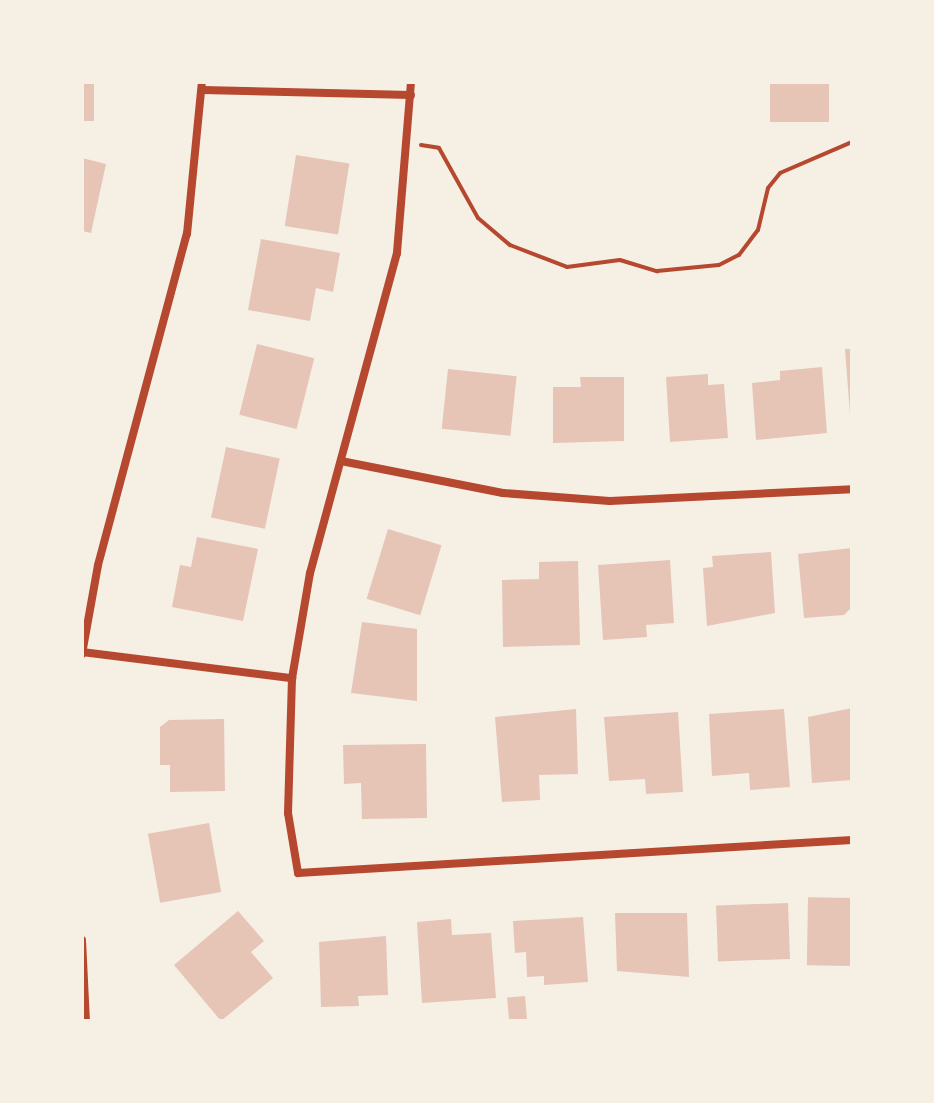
<!DOCTYPE html>
<style>
body{margin:0}
#map{position:relative;width:934px;height:1103px;overflow:hidden;background:#f6efe4;font-family:"Asap Condensed",sans-serif}
div>[style]{position:absolute}
.building>*{inset:0;background:#e6c5b7;transform-origin:0 0}
.path>*{height:4px;margin:-2px;padding:0 2px;transform-origin:2px;border-radius:2px;background:#b5482f}
.minor>*{height:8px;margin:-4px;padding:0 4px;transform-origin:4px;border-radius:4px;background:#b5482f}
span{translate:-50% -50%;white-space:nowrap;text-align:center;line-height:1.15;-webkit-text-stroke:8px #f6efe4;paint-order:stroke}
.frame{position:absolute;inset:0;border:84px solid #f6efe4;pointer-events:none}
</style>
<div id="map">
<div class="building">
<i style="left:82px;top:82px;width:12px;height:39px"></i>
<i style="left:770px;top:82px;width:59px;height:40px"></i>
<i style="left:296px;top:155px;width:54px;height:72px;rotate:9deg"></i>
<i style="clip-path:polygon(82px 158px,106px 164px,91px 233px,82px 231px)"></i>
<i style="clip-path:polygon(261px 239px,340px 253px,333px 292px,316px 288px,310px 321px,248px 310px)"></i>
<i style="left:257px;top:344px;width:59px;height:73px;rotate:14deg"></i>
<i style="clip-path:polygon(845px 349px,852px 349px,852px 414px,850px 414px)"></i>
<i style="clip-path:polygon(822px 367px,827px 433px,756px 440px,752px 383px,780px 380px,780px 371px)"></i>
<i style="left:448px;top:369px;width:69px;height:60px;rotate:6deg"></i>
<i style="clip-path:polygon(708px 374px,708px 385px,724px 384px,728px 438px,670px 442px,666px 377px)"></i>
<i style="clip-path:polygon(580px 377px,624px 377px,624px 441px,553px 443px,553px 387px,581px 387px)"></i>
<i style="left:226px;top:447px;width:55px;height:72px;rotate:12deg"></i>
<i style="left:388px;top:529px;width:56px;height:73px;rotate:17deg"></i>
<i style="clip-path:polygon(197px 537px,258px 549px,243px 621px,172px 607px,180px 565px,191px 567px)"></i>
<i style="clip-path:polygon(852px 548px,852px 607px,844px 615px,804px 618px,798px 554px)"></i>
<i style="clip-path:polygon(771px 552px,775px 613px,707px 626px,703px 568px,713px 567px,712px 556px)"></i>
<i style="clip-path:polygon(670px 560px,674px 623px,646px 625px,647px 637px,603px 640px,598px 565px)"></i>
<i style="clip-path:polygon(578px 561px,580px 645px,503px 647px,502px 580px,539px 579px,539px 562px)"></i>
<i style="clip-path:polygon(362px 622px,417px 629px,417px 701px,351px 693px)"></i>
<i style="clip-path:polygon(852px 708px,852px 780px,812px 783px,808px 717px)"></i>
<i style="clip-path:polygon(576px 709px,578px 774px,539px 775px,540px 800px,502px 802px,495px 717px)"></i>
<i style="clip-path:polygon(784px 709px,790px 787px,750px 790px,749px 773px,712px 776px,709px 714px)"></i>
<i style="clip-path:polygon(678px 712px,683px 792px,646px 794px,645px 779px,609px 781px,604px 717px)"></i>
<i style="clip-path:polygon(224px 719px,225px 791px,170px 792px,170px 765px,160px 765px,160px 727px,169px 720px)"></i>
<i style="clip-path:polygon(426px 744px,427px 818px,362px 819px,361px 783px,344px 784px,343px 745px)"></i>
<i style="left:209px;top:823px;width:70px;height:62px;rotate:80deg"></i>
<i style="left:852px;top:898px;width:68px;height:44px;rotate:91deg"></i>
<i style="left:788px;top:903px;width:56px;height:72px;rotate:88deg"></i>
<i style="clip-path:polygon(238px 911px,264px 941px,251px 952px,273px 978px,221px 1021px,174px 965px)"></i>
<i style="clip-path:polygon(615px 913px,687px 913px,689px 977px,617px 971px)"></i>
<i style="clip-path:polygon(583px 917px,588px 982px,544px 985px,544px 976px,527px 977px,526px 952px,515px 953px,513px 921px)"></i>
<i style="clip-path:polygon(451px 919px,452px 935px,491px 933px,496px 998px,422px 1003px,417px 922px)"></i>
<i style="clip-path:polygon(386px 936px,388px 995px,358px 996px,359px 1006px,321px 1007px,319px 942px)"></i>
<i style="left:525px;top:996px;width:25px;height:18px;rotate:85deg"></i>
</div>
<div class="path">
<i style="left:421px;top:145px;width:18px;rotate:9deg"></i>
<i style="left:439px;top:148px;width:80px;rotate:60.9deg"></i>
<i style="left:478px;top:218px;width:42px;rotate:40.2deg"></i>
<i style="left:510px;top:245px;width:61px;rotate:21.1deg"></i>
<i style="left:567px;top:267px;width:53px;rotate:-7.5deg"></i>
<i style="left:620px;top:260px;width:39px;rotate:17deg"></i>
<i style="left:657px;top:271px;width:62px;rotate:-5.5deg"></i>
<i style="left:719px;top:265px;width:22px;rotate:-27deg"></i>
<i style="left:739px;top:255px;width:31px;rotate:-53deg"></i>
<i style="left:758px;top:230px;width:43px;rotate:-76.6deg"></i>
<i style="left:768px;top:188px;width:19px;rotate:-51deg"></i>
<i style="left:780px;top:173px;width:78px;rotate:-23.3deg"></i>
</div>
<div class="minor">
<i style="left:411px;top:82px;width:172px;rotate:94.7deg"></i>
<i style="left:397px;top:253px;width:332px;rotate:105.2deg"></i>
<i style="left:310px;top:573px;width:107px;rotate:99.7deg"></i>
<i style="left:292px;top:678px;width:135px;rotate:91.7deg"></i>
<i style="left:288px;top:813px;width:61px;rotate:80.5deg"></i>
<i style="left:298px;top:873px;width:555px;rotate:-3.41deg"></i>
<i style="left:203px;top:90px;width:208px;rotate:1.4deg"></i>
<i style="left:341px;top:461px;width:165px;rotate:11.2deg"></i>
<i style="left:503px;top:493px;width:107px;rotate:4.3deg"></i>
<i style="left:610px;top:501px;width:242px;rotate:-2.8deg"></i>
<i style="left:82px;top:652px;width:212px;rotate:7.1deg"></i>
<i style="left:82px;top:654px;width:90px;rotate:-79.8deg"></i>
<i style="left:98px;top:565px;width:343px;rotate:-75deg"></i>
<i style="left:187px;top:234px;width:153px;rotate:-84.4deg"></i>
<i style="left:82px;top:940px;width:81px;rotate:87.2deg"></i>
</div>
<div class="frame"></div>
</div>
